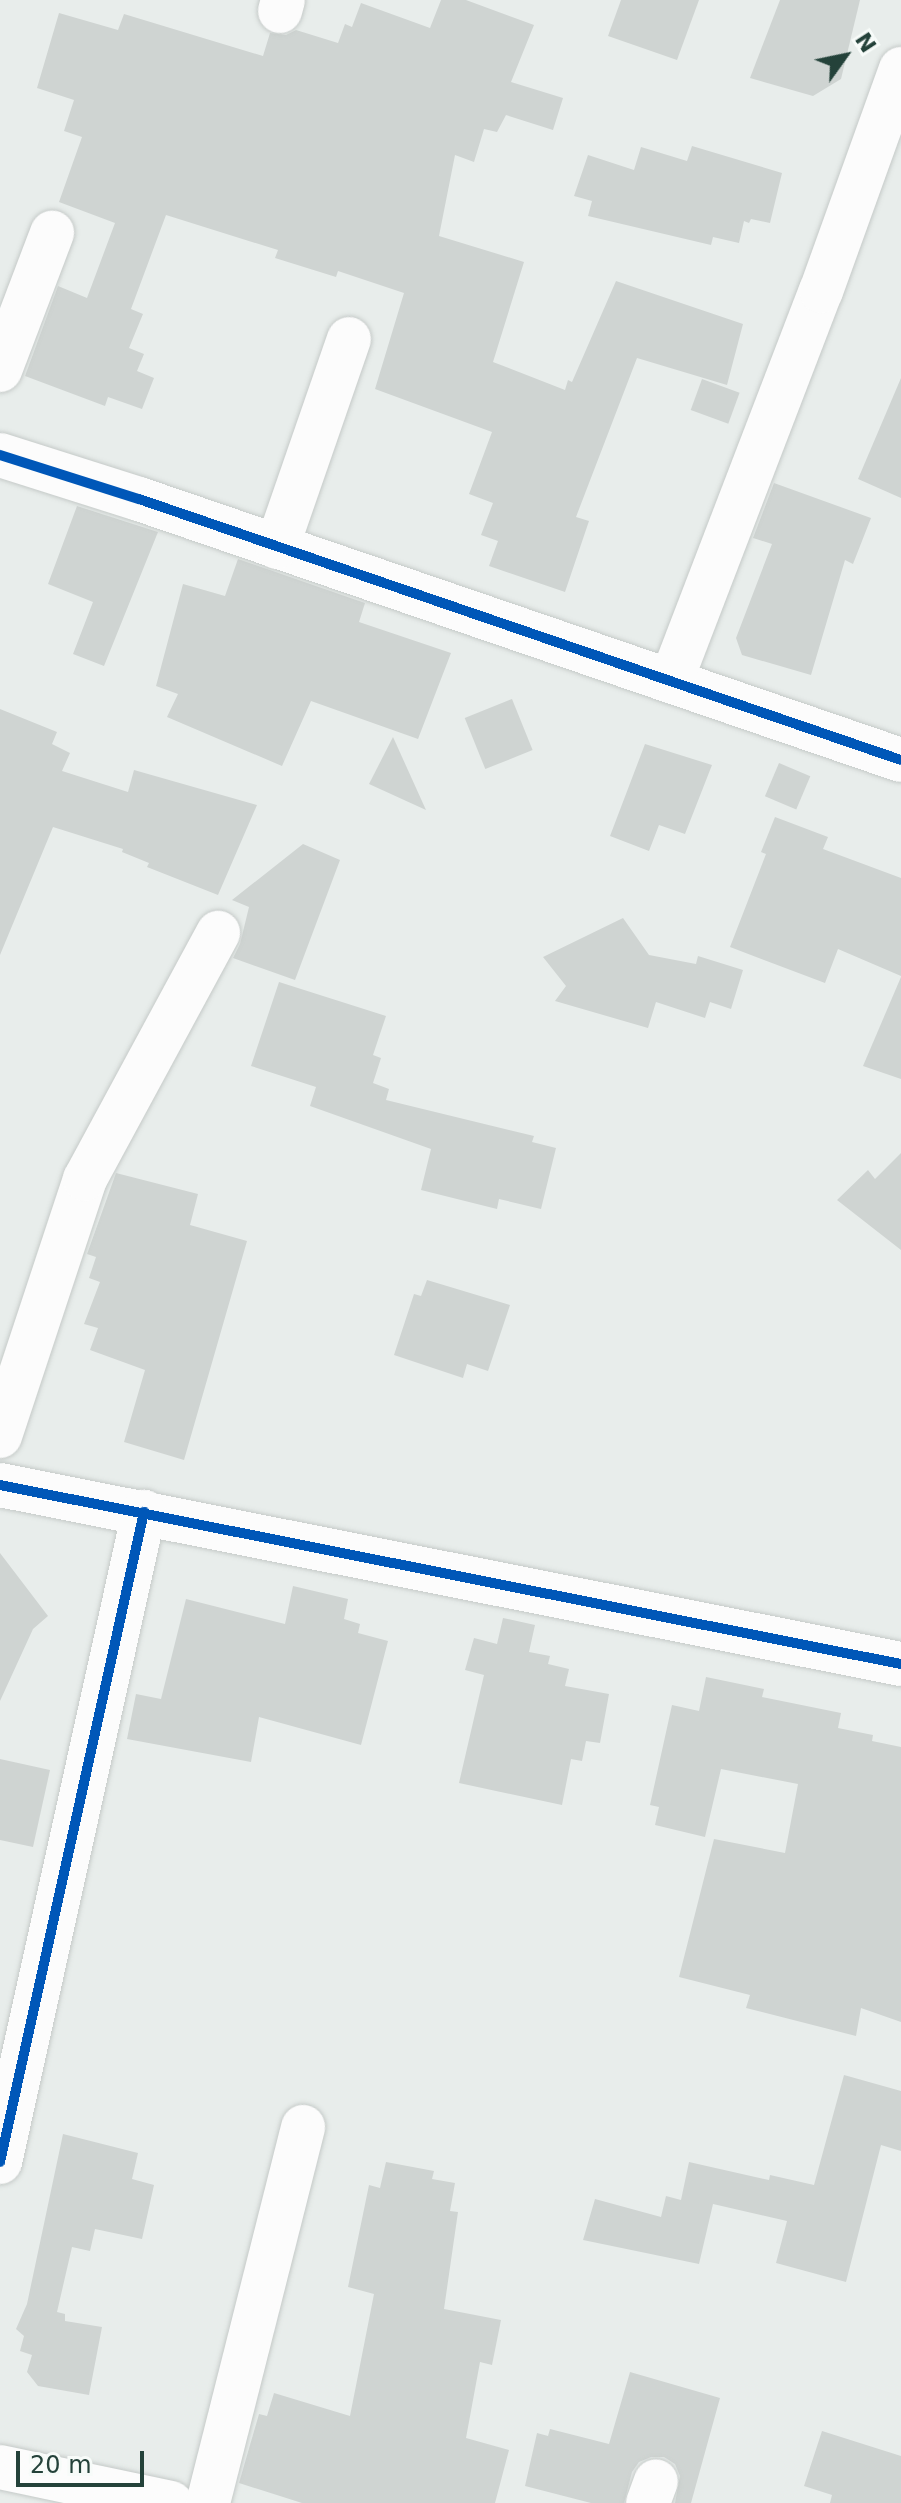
<!DOCTYPE html>
<style>
body{margin:0}
#map{position:relative;width:901px;height:2503px;overflow:hidden;background:#e8edeb;font-family:"DejaVu Sans",sans-serif}
div>[style]{position:absolute}
.building>*{inset:0;background:#cfd4d2;transform-origin:0 0}
.roads{filter:drop-shadow(0 0 2px #c5cac8) drop-shadow(0 0 2px #c5cac8)}
.minor>*{height:44px;margin:-22px;padding:0 22px;transform-origin:22px;border-radius:22px;background:#fcfcfc}
.cycleway>*{height:10px;margin:-5px;padding:0 5px;transform-origin:5px;border-radius:5px;background:#0057b8}
span{translate:-50% -50%;white-space:nowrap;text-align:center;line-height:1.15;-webkit-text-stroke:7px #f7fbf9;paint-order:stroke}
.north{position:absolute;left:805px;top:16px;width:80px;height:80px;-webkit-text-stroke:6px #f7fbf9;paint-order:stroke;rotate:57deg;font-size:22px;font-weight:700;line-height:32px;text-align:center;color:#24423a}
.north::after{content:'';display:block;margin:auto;width:28px;height:36px;background:#24423a;clip-path:polygon(50% 0,100% 100%,50% 72%,0 100%)}
.scale{position:absolute;left:16px;top:2451px;width:128px;height:36px;box-sizing:border-box;border:4px solid #24423a;border-top:0;padding-left:10px;font-size:24px;line-height:28px;white-space:nowrap;color:#24423a;-webkit-text-stroke:6px #f7fbf9;paint-order:stroke}
</style>
<div id="map">
<div class="building">
<i style="clip-path:polygon(441px 0,466px 0,534px 25px,511px 82px,563px 98px,553px 130px,506px 115px,497px 132px,484px 129px,474px 162px,455px 155px,439px 236px,524px 262px,493px 362px,565px 390px,568px 380px,572px 382px,616px 281px,743px 324px,727px 385px,637px 358px,576px 517px,589px 521px,565px 592px,489px 566px,498px 541px,481px 535px,493px 503px,469px 494px,492px 432px,375px 389px,404px 293px,338px 271px,336px 277px,275px 258px,278px 250px,166px 215px,131px 309px,143px 314px,129px 348px,144px 354px,137px 371px,154px 378px,142px 409px,108px 397px,105px 406px,25px 376px,58px 286px,87px 298px,115px 223px,59px 202px,82px 137px,64px 131px,74px 100px,37px 88px,59px 13px,118px 30px,124px 14px,263px 56px,270px 33px,286px 35px,296px 30px,338px 43px,345px 24px,352px 27px,361px 3px,430px 28px)"></i>
<i style="clip-path:polygon(621px 0,699px 0,677px 60px,608px 36px)"></i>
<i style="clip-path:polygon(780px 0,860px 0,841px 79px,813px 96px,750px 78px)"></i>
<i style="clip-path:polygon(692px 146px,782px 173px,770px 223px,751px 219px,749px 223px,744px 221px,739px 243px,713px 237px,711px 245px,588px 216px,592px 201px,574px 196px,588px 155px,634px 170px,641px 147px,687px 161px)"></i>
<i style="clip-path:polygon(901px 378px,901px 498px,858px 479px)"></i>
<i style="left:702px;top:379px;width:40px;height:33px;rotate:20deg"></i>
<i style="clip-path:polygon(774px 483px,871px 518px,853px 564px,845px 560px,811px 675px,742px 655px,736px 638px,772px 544px,753px 538px)"></i>
<i style="clip-path:polygon(77px 506px,158px 532px,104px 666px,73px 654px,93px 602px,48px 584px)"></i>
<i style="clip-path:polygon(238px 559px,365px 603px,359px 622px,451px 653px,418px 739px,311px 701px,282px 766px,167px 717px,178px 694px,156px 686px,183px 584px,225px 596px)"></i>
<i style="left:512px;top:699px;width:55px;height:51px;rotate:68deg"></i>
<i style="clip-path:polygon(0 709px,57px 732px,52px 744px,70px 753px,62px 771px,128px 792px,134px 770px,257px 805px,218px 895px,147px 867px,149px 863px,122px 852px,123px 849px,53px 827px,0 955px)"></i>
<i style="clip-path:polygon(393px 737px,426px 810px,369px 784px)"></i>
<i style="clip-path:polygon(645px 744px,712px 765px,685px 834px,659px 825px,649px 851px,610px 836px)"></i>
<i style="left:779px;top:763px;width:34px;height:36px;rotate:23deg"></i>
<i style="clip-path:polygon(775px 817px,828px 837px,823px 849px,901px 878px,901px 976px,838px 949px,825px 983px,730px 947px,766px 854px,761px 852px)"></i>
<i style="clip-path:polygon(303px 844px,340px 860px,295px 980px,233px 958px,240px 944px,249px 907px,232px 900px)"></i>
<i style="clip-path:polygon(623px 918px,649px 955px,696px 964px,698px 956px,743px 970px,731px 1009px,710px 1002px,705px 1018px,656px 1002px,648px 1028px,555px 1001px,566px 986px,543px 957px)"></i>
<i style="clip-path:polygon(901px 977px,901px 1079px,863px 1066px)"></i>
<i style="clip-path:polygon(279px 982px,386px 1016px,373px 1055px,381px 1058px,373px 1083px,389px 1089px,386px 1100px,534px 1136px,532px 1142px,556px 1148px,541px 1209px,499px 1199px,497px 1209px,421px 1190px,431px 1149px,310px 1106px,316px 1087px,251px 1066px)"></i>
<i style="clip-path:polygon(901px 1153px,901px 1250px,837px 1200px,868px 1170px,875px 1179px)"></i>
<i style="clip-path:polygon(116px 1173px,198px 1194px,190px 1225px,247px 1241px,184px 1460px,124px 1442px,145px 1370px,90px 1350px,98px 1328px,84px 1324px,100px 1282px,89px 1278px,96px 1257px,87px 1254px)"></i>
<i style="clip-path:polygon(427px 1280px,510px 1305px,488px 1371px,467px 1364px,463px 1378px,394px 1355px,414px 1294px,421px 1296px)"></i>
<i style="clip-path:polygon(0 1553px,48px 1616px,33px 1629px,0 1701px)"></i>
<i style="clip-path:polygon(293px 1586px,348px 1599px,344px 1619px,360px 1624px,358px 1633px,388px 1641px,361px 1745px,259px 1717px,251px 1762px,127px 1739px,136px 1694px,161px 1699px,186px 1599px,285px 1624px)"></i>
<i style="clip-path:polygon(503px 1618px,535px 1625px,529px 1652px,550px 1656px,548px 1664px,569px 1669px,565px 1686px,609px 1694px,600px 1743px,586px 1741px,582px 1761px,571px 1759px,562px 1805px,459px 1783px,484px 1675px,465px 1670px,474px 1638px,497px 1644px)"></i>
<i style="clip-path:polygon(706px 1677px,764px 1689px,762px 1697px,841px 1713px,838px 1728px,873px 1735px,872px 1741px,901px 1747px,901px 2022px,861px 2008px,856px 2036px,746px 2008px,750px 1995px,679px 1977px,714px 1839px,785px 1853px,798px 1784px,721px 1769px,705px 1837px,655px 1825px,659px 1807px,650px 1805px,672px 1705px,699px 1711px)"></i>
<i style="clip-path:polygon(0 1759px,50px 1770px,33px 1847px,0 1840px)"></i>
<i style="clip-path:polygon(844px 2075px,901px 2091px,901px 2151px,881px 2145px,846px 2282px,776px 2263px,787px 2221px,713px 2204px,699px 2264px,583px 2240px,595px 2199px,661px 2217px,666px 2196px,681px 2200px,689px 2162px,769px 2180px,770px 2175px,814px 2185px)"></i>
<i style="clip-path:polygon(63px 2134px,138px 2153px,132px 2179px,154px 2185px,142px 2239px,95px 2229px,90px 2251px,72px 2247px,57px 2312px,65px 2314px,65px 2321px,102px 2327px,89px 2395px,38px 2386px,27px 2372px,32px 2355px,20px 2351px,24px 2336px,16px 2329px,27px 2304px)"></i>
<i style="clip-path:polygon(386px 2162px,434px 2171px,432px 2179px,455px 2183px,450px 2211px,458px 2212px,444px 2309px,501px 2320px,492px 2365px,480px 2362px,466px 2438px,509px 2450px,495px 2503px,302px 2503px,239px 2483px,259px 2414px,267px 2416px,274px 2393px,350px 2416px,374px 2294px,348px 2287px,369px 2185px,380px 2188px)"></i>
<i style="clip-path:polygon(630px 2372px,720px 2398px,691px 2503px,675px 2503px,680px 2476px,675px 2464px,664px 2457px,651px 2457px,639px 2462px,632px 2472px,624px 2503px,591px 2503px,525px 2486px,537px 2433px,548px 2436px,550px 2429px,609px 2444px)"></i>
<i style="clip-path:polygon(822px 2431px,901px 2456px,901px 2503px,830px 2503px,832px 2495px,804px 2486px)"></i>
</div>
<div class="roads">
<div class="minor">
<i style="left:280px;top:11px;width:11px;rotate:-75deg"></i>
<i style="left:0;top:370px;width:147px;rotate:-69.2deg"></i>
<i style="left:0;top:455px;width:146px;rotate:17.6deg"></i>
<i style="left:139px;top:499px;width:805px;rotate:18.91deg"></i>
<i style="left:277px;top:547px;width:220px;rotate:-70.9deg"></i>
<i style="left:671px;top:681px;width:418px;rotate:-69deg"></i>
<i style="left:821px;top:291px;width:236px;rotate:-70.2deg"></i>
<i style="left:0;top:1436px;width:271px;rotate:-71.7deg"></i>
<i style="left:85px;top:1179px;width:280px;rotate:-61.6deg"></i>
<i style="left:0;top:1485px;width:919px;rotate:11.24deg"></i>
<i style="left:0;top:2162px;width:666px;rotate:-77.51deg"></i>
<i style="left:0;top:2467px;width:175px;rotate:11.9deg"></i>
<i style="left:208px;top:2503px;width:388px;rotate:-75.8deg"></i>
<i style="left:648px;top:2503px;width:23px;rotate:-70deg"></i>
</div>
</div>
<div class="cycleway">
<i style="left:0;top:455px;width:146px;rotate:17.6deg"></i>
<i style="left:139px;top:499px;width:805px;rotate:18.91deg"></i>
<i style="left:0;top:1485px;width:919px;rotate:11.24deg"></i>
<i style="left:0;top:2162px;width:666px;rotate:-77.51deg"></i>
</div>
<div class="north">N</div>
<div class="scale">20 m</div>
</div>
